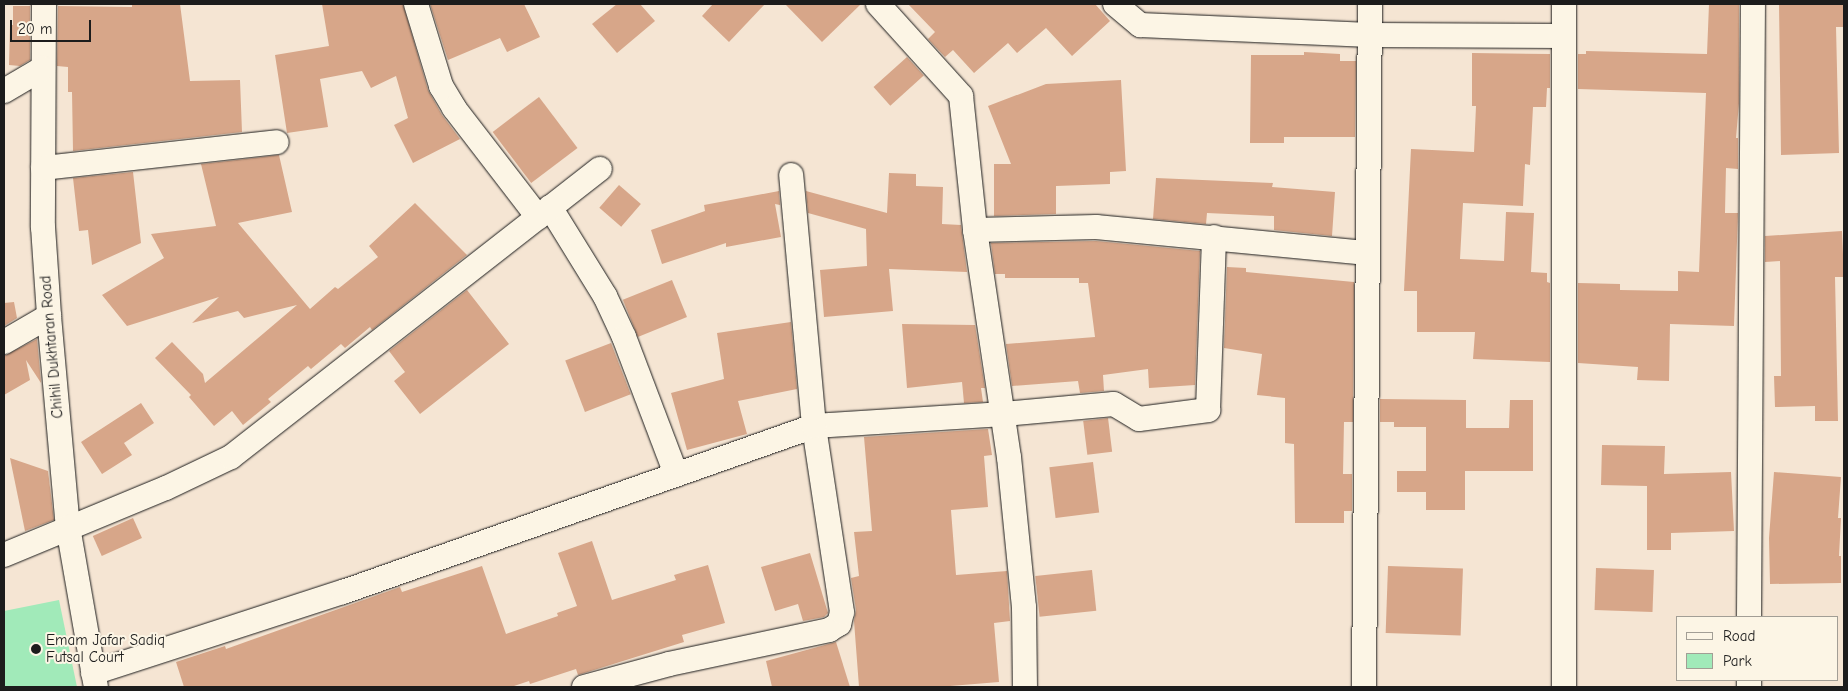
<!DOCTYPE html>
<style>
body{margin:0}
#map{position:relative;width:1848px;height:691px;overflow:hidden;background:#f5e5d3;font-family:"Comic Neue",sans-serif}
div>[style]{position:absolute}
.green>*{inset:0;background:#a1eab9}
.building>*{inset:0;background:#d7a689;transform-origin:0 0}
.roads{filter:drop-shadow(0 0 1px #1c1c1c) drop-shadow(0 0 1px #1c1c1c)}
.minor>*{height:24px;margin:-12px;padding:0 12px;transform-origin:12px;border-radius:12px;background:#fcf5e5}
.dots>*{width:14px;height:14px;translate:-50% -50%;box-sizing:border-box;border:2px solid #fcf5e5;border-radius:50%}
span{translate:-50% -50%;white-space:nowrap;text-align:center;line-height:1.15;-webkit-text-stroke:4px #fcf5e5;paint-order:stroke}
.street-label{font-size:15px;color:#1c1c1c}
.poi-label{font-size:15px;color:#1c1c1c}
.left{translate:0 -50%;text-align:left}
.frame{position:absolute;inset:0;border:5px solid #1c1c1c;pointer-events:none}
.legend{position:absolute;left:1676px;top:616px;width:162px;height:65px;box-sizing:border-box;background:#fcf5e5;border:1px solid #a29e95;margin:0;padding:6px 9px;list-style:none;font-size:15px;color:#1c1c1c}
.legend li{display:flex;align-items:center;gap:10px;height:25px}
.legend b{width:25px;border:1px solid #a29e95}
.scale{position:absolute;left:10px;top:20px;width:81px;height:22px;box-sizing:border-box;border:2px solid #1c1c1c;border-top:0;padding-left:6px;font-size:15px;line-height:18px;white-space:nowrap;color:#1c1c1c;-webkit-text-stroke:4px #fcf5e5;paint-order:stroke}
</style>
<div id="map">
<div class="green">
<i style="clip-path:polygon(59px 600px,77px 687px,4px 687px,4px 611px)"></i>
</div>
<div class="building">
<i style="clip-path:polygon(132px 4px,180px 4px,190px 81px,240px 80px,242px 132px,73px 151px,72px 92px,68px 92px,68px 67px,57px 66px,58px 6px,132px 7px)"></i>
<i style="clip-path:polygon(322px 4px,403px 4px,428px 90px,442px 115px,460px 139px,413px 163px,394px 125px,408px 118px,396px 76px,371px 88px,362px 71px,320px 79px,328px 127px,287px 133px,275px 55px,329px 46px)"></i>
<i style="clip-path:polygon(430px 4px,524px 4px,540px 37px,507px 52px,500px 38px,448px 60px)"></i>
<i style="clip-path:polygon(617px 4px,640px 4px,655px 21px,617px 53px,592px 24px)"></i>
<i style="clip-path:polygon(713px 4px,765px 4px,729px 42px,702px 16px)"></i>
<i style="clip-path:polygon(785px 4px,861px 4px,822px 42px)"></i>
<i style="clip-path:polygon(908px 4px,1095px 4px,1110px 21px,1072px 56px,1046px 28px,1017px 53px,1008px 43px,974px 73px,953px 50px,945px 57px,928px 39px,935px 32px)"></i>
<i style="clip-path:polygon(1709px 4px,1739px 4px,1739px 103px,1736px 138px,1738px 138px,1738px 169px,1726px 168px,1725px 213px,1738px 213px,1734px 326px,1670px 324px,1669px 381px,1637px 380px,1638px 367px,1578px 363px,1578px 283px,1620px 284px,1620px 290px,1678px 291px,1678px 271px,1699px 272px,1706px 93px,1578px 89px,1578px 54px,1586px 54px,1586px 51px,1707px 54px)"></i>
<i style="clip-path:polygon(1779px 4px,1843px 4px,1843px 27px,1836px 27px,1839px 153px,1781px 155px)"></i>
<i style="clip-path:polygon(13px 6px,30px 6px,30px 60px,20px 66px,9px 65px,10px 25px,13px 25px)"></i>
<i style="clip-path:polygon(1304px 52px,1340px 54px,1340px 61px,1356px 61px,1355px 137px,1284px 137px,1284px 143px,1250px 143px,1251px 55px,1304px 55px)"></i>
<i style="clip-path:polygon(1472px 53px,1550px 54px,1550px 88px,1547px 88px,1546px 107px,1533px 107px,1530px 165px,1525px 164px,1523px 206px,1463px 203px,1460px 259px,1504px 261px,1506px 212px,1534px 213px,1531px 272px,1547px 273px,1547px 282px,1550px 283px,1550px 362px,1473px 359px,1475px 332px,1417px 332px,1417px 291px,1404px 291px,1411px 149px,1474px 152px,1476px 106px,1472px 106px)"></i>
<i style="left:907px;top:57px;width:25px;height:45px;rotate:48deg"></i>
<i style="clip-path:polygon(1121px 80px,1126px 171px,1110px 172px,1110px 184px,1056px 186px,1056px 214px,994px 216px,994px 164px,1011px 164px,988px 106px,1046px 84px)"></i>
<i style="left:539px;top:97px;width:64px;height:58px;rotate:53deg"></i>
<i style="clip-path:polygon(279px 155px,292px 212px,238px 223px,310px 309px,335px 287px,338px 289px,378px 257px,369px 246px,415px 203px,467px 255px,372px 330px,370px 327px,345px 348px,341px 344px,311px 369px,308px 366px,268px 399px,271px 402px,243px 425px,232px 411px,214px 426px,189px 397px,191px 395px,155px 358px,172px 342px,203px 374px,205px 383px,297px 305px,244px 318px,238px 311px,192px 323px,219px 297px,127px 326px,102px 295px,164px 258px,151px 234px,216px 226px,201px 164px)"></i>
<i style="clip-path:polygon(133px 172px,141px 243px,92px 265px,88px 230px,79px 231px,73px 178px)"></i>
<i style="clip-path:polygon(889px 173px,916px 174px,916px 186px,943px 187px,942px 224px,961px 225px,967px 272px,889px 269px,893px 311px,824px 317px,820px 270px,867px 266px,866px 229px,808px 213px,806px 191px,887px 213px)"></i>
<i style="clip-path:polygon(1156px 178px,1273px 183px,1272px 187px,1335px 192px,1332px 236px,1274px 230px,1274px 216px,1207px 213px,1206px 224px,1153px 219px)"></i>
<i style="left:619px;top:185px;width:29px;height:30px;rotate:41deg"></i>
<i style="clip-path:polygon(779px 191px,780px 205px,775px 204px,781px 237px,726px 247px,726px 243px,662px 264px,651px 230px,705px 211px,704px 205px)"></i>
<i style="clip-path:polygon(1842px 231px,1844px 277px,1835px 277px,1838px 421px,1815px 421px,1815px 406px,1775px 407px,1774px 376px,1781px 376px,1780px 261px,1765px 262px,1765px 236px)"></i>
<i style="clip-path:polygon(1096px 241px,1200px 251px,1195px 385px,1149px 388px,1148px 369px,1103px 375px,1104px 391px,1080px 393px,1078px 381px,1012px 386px,1006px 344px,1095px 337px,1088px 283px,1079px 283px,1079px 278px,1005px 278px,1005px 274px,995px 274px,991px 243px)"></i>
<i style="clip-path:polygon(1227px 267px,1246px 268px,1246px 272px,1354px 282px,1353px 422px,1344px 422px,1343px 474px,1352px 474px,1352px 511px,1344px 511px,1344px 523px,1295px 523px,1294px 444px,1285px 443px,1285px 398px,1257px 395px,1262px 354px,1224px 348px)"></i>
<i style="left:672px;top:280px;width:40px;height:53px;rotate:68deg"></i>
<i style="clip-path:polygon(467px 290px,509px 344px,420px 414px,394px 381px,405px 372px,389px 351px)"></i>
<i style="clip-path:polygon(14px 302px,17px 318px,4px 326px,4px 303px)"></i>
<i style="clip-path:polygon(791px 322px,797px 389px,738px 401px,747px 434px,687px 450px,671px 393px,724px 379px,717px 333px)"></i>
<i style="clip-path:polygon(902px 324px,975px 325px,985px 388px,981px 388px,983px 402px,964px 403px,962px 382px,907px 388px)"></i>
<i style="clip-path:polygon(37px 339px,41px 383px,26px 360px,30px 380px,4px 395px,4px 356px)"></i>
<i style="left:611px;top:343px;width:55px;height:49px;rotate:69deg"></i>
<i style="clip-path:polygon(1380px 399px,1466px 400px,1466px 428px,1509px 428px,1510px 400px,1533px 400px,1533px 471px,1465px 471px,1465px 510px,1426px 510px,1426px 492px,1397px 492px,1397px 471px,1426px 471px,1426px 427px,1394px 427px,1394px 422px,1380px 422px)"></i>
<i style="clip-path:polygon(141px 403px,154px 423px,124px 443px,132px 455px,102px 474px,81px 442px)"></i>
<i style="left:1108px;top:418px;width:34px;height:25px;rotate:83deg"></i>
<i style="clip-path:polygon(988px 429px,992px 455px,984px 456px,988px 507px,951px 510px,956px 575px,1007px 571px,1010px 621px,994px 623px,999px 682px,938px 687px,859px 687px,854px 621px,856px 610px,851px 578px,859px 576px,854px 532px,872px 531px,864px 437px)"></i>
<i style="clip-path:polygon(1602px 445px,1665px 446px,1664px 474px,1731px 472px,1734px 531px,1671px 533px,1671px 550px,1647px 550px,1647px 486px,1601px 485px)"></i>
<i style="clip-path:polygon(10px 458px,48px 471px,54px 520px,25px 531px)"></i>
<i style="left:1093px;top:462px;width:51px;height:44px;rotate:83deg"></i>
<i style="clip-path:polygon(1774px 472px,1841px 477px,1838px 518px,1841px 518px,1839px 556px,1841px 556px,1841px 583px,1770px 584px,1769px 538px)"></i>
<i style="left:133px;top:518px;width:22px;height:44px;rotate:66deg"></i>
<i style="clip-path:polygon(592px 541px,612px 600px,676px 580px,674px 575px,708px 565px,725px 623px,682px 635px,684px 642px,578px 675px,576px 669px,530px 684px,529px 681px,511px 687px,184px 687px,176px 662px,225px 646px,226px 649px,400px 587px,402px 592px,482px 566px,506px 634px,558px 616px,557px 613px,577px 606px,558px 553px)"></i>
<i style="clip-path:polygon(810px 553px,828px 613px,824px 617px,803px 621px,798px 604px,775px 611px,761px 567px)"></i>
<i style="left:1388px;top:566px;width:75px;height:67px;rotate:2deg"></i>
<i style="left:1596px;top:568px;width:58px;height:42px;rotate:2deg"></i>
<i style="left:1092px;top:570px;width:41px;height:57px;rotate:84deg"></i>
<i style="clip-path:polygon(836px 642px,850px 687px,772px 687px,766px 661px)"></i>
</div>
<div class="roads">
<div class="minor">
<i style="left:44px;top:4px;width:223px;rotate:90.3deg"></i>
<i style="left:43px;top:227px;width:89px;rotate:86.1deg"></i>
<i style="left:49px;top:316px;width:212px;rotate:84.9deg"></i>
<i style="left:68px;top:527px;width:162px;rotate:80.1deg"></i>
<i style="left:416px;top:4px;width:86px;rotate:73deg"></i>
<i style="left:441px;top:86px;width:26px;rotate:59deg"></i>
<i style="left:454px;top:108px;width:138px;rotate:52.4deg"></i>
<i style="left:878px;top:4px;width:124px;rotate:47.9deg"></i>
<i style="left:961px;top:96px;width:135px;rotate:84deg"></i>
<i style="left:975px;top:230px;width:230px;rotate:81.5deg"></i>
<i style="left:1009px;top:457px;width:151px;rotate:84.3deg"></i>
<i style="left:1024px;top:607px;width:80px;rotate:89.3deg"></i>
<i style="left:1115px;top:4px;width:33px;rotate:40deg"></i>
<i style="left:1140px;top:25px;width:230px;rotate:2.5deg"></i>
<i style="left:1370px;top:35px;width:194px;rotate:0.3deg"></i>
<i style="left:1564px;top:4px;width:683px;rotate:90deg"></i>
<i style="left:4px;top:91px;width:45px;rotate:-30.5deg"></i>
<i style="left:43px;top:168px;width:235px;rotate:-6.3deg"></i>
<i style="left:550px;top:207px;width:105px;rotate:58.3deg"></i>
<i style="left:605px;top:296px;width:45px;rotate:65.1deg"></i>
<i style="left:624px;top:337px;width:147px;rotate:69.2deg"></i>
<i style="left:975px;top:230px;width:121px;rotate:-1.4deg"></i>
<i style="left:1096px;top:227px;width:273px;rotate:5.5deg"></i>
<i style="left:4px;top:342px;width:52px;rotate:-30deg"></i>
<i style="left:4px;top:555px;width:175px;rotate:-22.5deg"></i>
<i style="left:166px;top:488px;width:72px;rotate:-25.5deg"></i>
<i style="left:231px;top:457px;width:468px;rotate:-38deg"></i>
<i style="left:1749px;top:617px;width:613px;rotate:-89.63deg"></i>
<i style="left:93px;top:673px;width:263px;rotate:-18deg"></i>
<i style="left:343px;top:592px;width:499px;rotate:-19.4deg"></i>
<i style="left:814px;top:426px;width:190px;rotate:-3.6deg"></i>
<i style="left:1004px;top:414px;width:110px;rotate:-5.2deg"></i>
<i style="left:1114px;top:404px;width:29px;rotate:31deg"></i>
<i style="left:1139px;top:419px;width:70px;rotate:-7.4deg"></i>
<i style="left:1208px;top:410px;width:173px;rotate:-88deg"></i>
<i style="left:584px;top:687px;width:88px;rotate:-15.1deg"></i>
<i style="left:669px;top:664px;width:164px;rotate:-12deg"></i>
<i style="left:829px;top:630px;width:12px;rotate:-31deg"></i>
<i style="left:839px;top:624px;width:12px;rotate:-76deg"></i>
<i style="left:842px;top:612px;width:188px;rotate:-98.6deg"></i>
<i style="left:814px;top:426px;width:252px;rotate:-95.2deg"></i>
<i style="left:1364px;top:687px;width:683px;rotate:-89.5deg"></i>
<i style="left:1749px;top:687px;width:7px;rotate:-90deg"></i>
</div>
</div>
<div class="dots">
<i style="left:36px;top:649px;background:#1c1c1c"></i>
</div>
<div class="street-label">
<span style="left:52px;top:347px;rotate:-95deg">Chihil Dukhtaran Road</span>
</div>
<div class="poi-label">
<span class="left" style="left:46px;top:649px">Emam Jafar Sadiq<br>Futsal Court</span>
</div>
<div class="frame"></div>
<ul class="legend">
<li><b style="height:6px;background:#fcf5e5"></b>Road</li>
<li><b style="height:14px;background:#a1eab9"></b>Park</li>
</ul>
<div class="scale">20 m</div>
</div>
